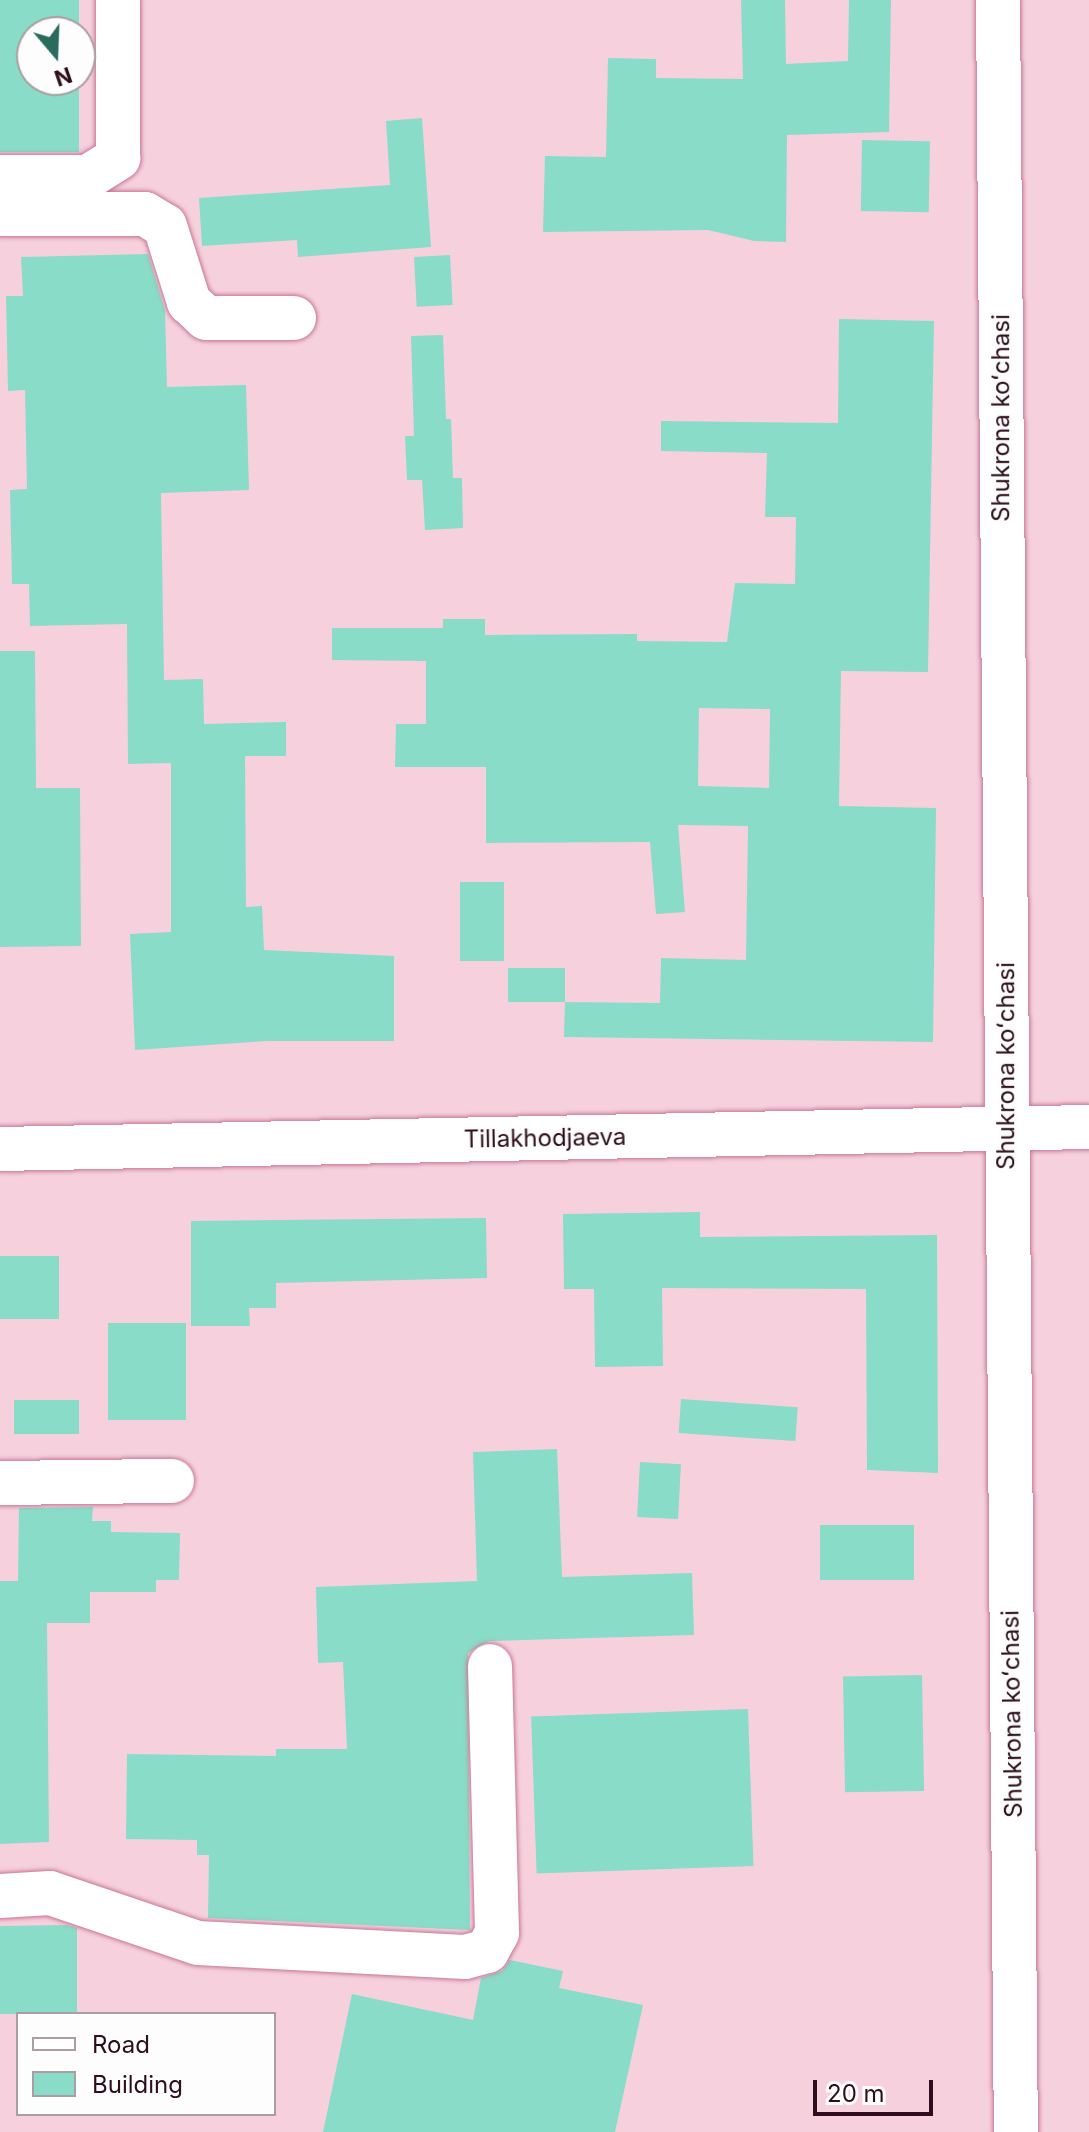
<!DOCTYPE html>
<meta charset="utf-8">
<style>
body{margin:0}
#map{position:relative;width:1089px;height:2132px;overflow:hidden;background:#f6d1dd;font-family:Inter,sans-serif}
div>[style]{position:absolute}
.building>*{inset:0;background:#89dcc7;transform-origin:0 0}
.roads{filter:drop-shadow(0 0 2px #c97695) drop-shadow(0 0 2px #c97695)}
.minor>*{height:44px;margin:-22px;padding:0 22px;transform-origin:22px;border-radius:22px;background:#fff}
span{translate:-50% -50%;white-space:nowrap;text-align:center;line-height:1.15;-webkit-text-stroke:6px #fdfdfd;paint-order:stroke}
.street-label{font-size:24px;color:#2e0e1c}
.legend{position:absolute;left:16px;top:2012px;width:260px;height:104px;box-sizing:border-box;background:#fdfdfd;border:2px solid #aa9da3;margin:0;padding:10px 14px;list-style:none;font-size:24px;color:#2e0e1c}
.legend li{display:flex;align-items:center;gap:16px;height:40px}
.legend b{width:40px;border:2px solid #aa9da3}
.north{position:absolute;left:16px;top:16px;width:80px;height:80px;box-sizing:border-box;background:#fdfdfd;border:2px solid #aa9da3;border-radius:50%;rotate:161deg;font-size:22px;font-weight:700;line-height:32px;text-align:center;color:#2e0e1c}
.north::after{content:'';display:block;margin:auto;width:28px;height:36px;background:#296c5e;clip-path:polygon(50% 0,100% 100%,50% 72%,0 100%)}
.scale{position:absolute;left:813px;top:2080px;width:120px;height:36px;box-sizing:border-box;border:4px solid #2e0e1c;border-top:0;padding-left:10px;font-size:24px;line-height:28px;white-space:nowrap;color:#2e0e1c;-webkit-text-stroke:6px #fdfdfd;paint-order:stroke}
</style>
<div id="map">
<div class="building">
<i style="clip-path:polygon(0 0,79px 0,79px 32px,32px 32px,32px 80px,79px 80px,79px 152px,0 152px)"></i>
<i style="clip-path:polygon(741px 0,785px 0,786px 64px,848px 61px,849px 0,891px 0,889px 132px,787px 135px,786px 242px,754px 241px,708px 230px,543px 232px,545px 156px,606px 157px,608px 58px,656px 59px,656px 78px,743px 79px)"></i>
<i style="clip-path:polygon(422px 118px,431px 247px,298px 257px,297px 240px,202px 246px,199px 198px,390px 185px,386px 121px)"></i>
<i style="left:862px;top:140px;width:68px;height:71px;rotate:1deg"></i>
<i style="clip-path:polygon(148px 254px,165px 310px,167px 387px,246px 385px,249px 490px,161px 493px,164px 680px,203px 679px,204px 724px,286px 722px,286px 756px,245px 756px,246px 907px,262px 906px,264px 950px,394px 956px,394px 1041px,267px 1041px,135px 1050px,130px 934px,171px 932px,171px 763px,128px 764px,127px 624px,30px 626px,29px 584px,12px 584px,10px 490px,27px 489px,25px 390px,8px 391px,6px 296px,23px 296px,21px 257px)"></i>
<i style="left:450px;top:255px;width:50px;height:36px;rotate:87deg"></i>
<i style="clip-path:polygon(evenodd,839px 319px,934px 321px,928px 672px,841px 671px,839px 806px,936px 808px,933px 1042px,564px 1037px,565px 1002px,660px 1003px,661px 958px,746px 960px,748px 826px,678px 825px,685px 912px,656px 914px,650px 842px,486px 843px,486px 767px,395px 767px,396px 724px,426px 724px,426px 661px,332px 660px,332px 628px,443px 628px,443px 619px,485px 619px,485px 635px,637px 634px,637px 641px,727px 642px,735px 583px,795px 584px,796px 517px,765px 517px,767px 453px,661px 451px,661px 421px,838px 423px,839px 319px,699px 708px,770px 709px,769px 788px,698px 786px,699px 708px)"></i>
<i style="clip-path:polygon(443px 335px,446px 419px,451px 419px,453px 478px,462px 478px,463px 528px,425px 530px,422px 480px,407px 480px,405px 436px,414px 436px,411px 336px)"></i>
<i style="clip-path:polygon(0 651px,35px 651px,36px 788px,80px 788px,81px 946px,0 947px)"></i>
<i style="left:460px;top:882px;width:44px;height:79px"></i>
<i style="left:565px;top:968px;width:34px;height:57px;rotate:90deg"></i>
<i style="clip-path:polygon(700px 1212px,700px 1237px,937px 1235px,938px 1473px,867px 1470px,866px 1289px,662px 1288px,663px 1366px,595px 1367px,594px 1289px,564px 1289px,563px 1214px)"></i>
<i style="clip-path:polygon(486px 1218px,487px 1278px,276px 1283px,276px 1308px,249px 1308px,250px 1326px,191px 1326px,191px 1221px)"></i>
<i style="left:0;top:1256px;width:59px;height:63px"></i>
<i style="left:108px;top:1323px;width:78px;height:97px"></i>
<i style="left:681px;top:1399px;width:117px;height:34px;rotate:4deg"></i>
<i style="left:79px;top:1400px;width:34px;height:65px;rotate:90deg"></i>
<i style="clip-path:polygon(557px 1449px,562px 1577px,692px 1573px,694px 1635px,489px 1641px,468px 1653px,470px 1930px,208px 1918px,209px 1855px,197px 1855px,197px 1840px,126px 1839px,127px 1754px,276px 1756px,276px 1749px,347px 1749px,343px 1662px,318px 1663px,316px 1587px,477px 1581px,473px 1452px)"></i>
<i style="left:640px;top:1462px;width:41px;height:55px;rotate:3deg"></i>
<i style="clip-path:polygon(93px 1507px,92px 1521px,111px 1521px,111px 1532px,180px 1533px,179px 1580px,156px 1580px,156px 1592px,90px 1592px,90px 1623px,47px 1623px,49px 1842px,0 1844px,0 1581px,18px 1581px,19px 1508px)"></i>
<i style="left:820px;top:1525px;width:94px;height:55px"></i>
<i style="left:922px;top:1675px;width:116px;height:79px;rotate:89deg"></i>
<i style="left:748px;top:1709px;width:157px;height:217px;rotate:88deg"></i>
<i style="clip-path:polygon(67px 1925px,77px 1928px,77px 2014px,0 2014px,0 1926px)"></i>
<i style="clip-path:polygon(510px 1960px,563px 1971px,559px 1988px,643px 2005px,615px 2132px,323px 2132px,352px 1994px,473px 2020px,481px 1978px,502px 1971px)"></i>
</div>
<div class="roads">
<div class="minor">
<i style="left:998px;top:0;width:2132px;rotate:89.52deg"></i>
<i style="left:0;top:177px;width:88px"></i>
<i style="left:88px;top:177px;width:36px;rotate:-32deg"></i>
<i style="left:118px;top:158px;width:158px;rotate:-90deg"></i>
<i style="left:0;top:214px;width:145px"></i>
<i style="left:145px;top:214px;width:23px;rotate:31deg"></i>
<i style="left:165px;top:226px;width:80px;rotate:72.5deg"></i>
<i style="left:189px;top:302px;width:23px;rotate:43deg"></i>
<i style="left:206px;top:318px;width:88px"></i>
<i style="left:0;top:1149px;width:1089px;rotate:-1.16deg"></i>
<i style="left:0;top:1483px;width:172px;rotate:-0.7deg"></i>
<i style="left:0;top:1896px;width:50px;rotate:-3.4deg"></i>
<i style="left:50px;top:1893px;width:156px;rotate:18.7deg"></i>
<i style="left:198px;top:1943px;width:267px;rotate:3deg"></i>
<i style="left:465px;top:1957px;width:23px;rotate:-15deg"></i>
<i style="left:487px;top:1951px;width:21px;rotate:-61deg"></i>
<i style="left:497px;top:1933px;width:267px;rotate:-91.5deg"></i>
</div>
</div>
<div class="street-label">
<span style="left:1001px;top:418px;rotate:-90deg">Shukrona koʻchasi</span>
<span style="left:1006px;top:1066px;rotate:-90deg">Shukrona koʻchasi</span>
<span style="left:545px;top:1138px;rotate:-1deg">Tillakhodjaeva</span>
<span style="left:1012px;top:1714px;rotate:-91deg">Shukrona koʻchasi</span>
</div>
<ul class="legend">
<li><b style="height:10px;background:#fff"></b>Road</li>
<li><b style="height:22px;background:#89dcc7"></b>Building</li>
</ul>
<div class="north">N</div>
<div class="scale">20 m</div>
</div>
